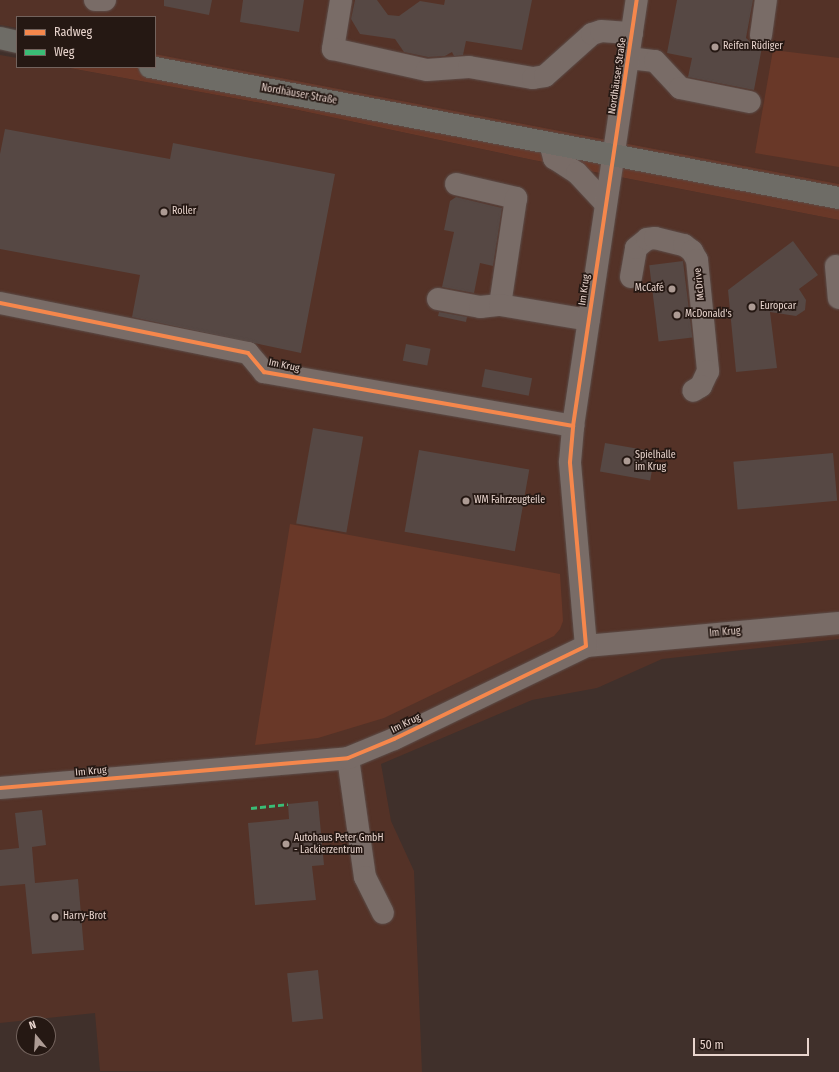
<!DOCTYPE html>
<meta charset="utf-8">
<style>
body{margin:0}
#map{position:relative;width:839px;height:1072px;overflow:hidden;background:#40302b;font-family:"Fira Sans Condensed",sans-serif}
div>[style]{position:absolute}
.built>*{inset:0;background:#543227}
.green>*{inset:0;background:#693828}
.building>*{inset:0;background:#564844;transform-origin:0 0}
.roads{filter:drop-shadow(0 0 1px #5c4d49) drop-shadow(0 0 1px #5c4d49)}
.minor>*{height:22px;margin:-11px;padding:0 11px;transform-origin:11px;border-radius:11px;background:#796c67}
.major>*{height:22px;margin:-11px;padding:0 11px;transform-origin:11px;border-radius:11px;background:#6e6c66}
.quiet>*{height:3px;margin-top:-1.5px;transform-origin:0;background:repeating-linear-gradient(90deg,#3abd76 0 6px,transparent 0 9px)}
.cycleway>*{height:4px;margin:-2px;padding:0 2px;transform-origin:2px;border-radius:2px;background:#f5874c}
.dots>*{width:11px;height:11px;translate:-50% -50%;box-sizing:border-box;border:2px solid #251813;border-radius:50%}
span{translate:-50% -50%;white-space:nowrap;text-align:center;line-height:1.15;-webkit-text-stroke:3.5px #251813;paint-order:stroke}
.poi-label{font-size:10px;color:#e8d4cd}
.left{translate:0 -50%;text-align:left}
.right{translate:-100% -50%;text-align:right}
.street-label{font-size:10px;color:#e8d4cd}
.legend{position:absolute;left:16px;top:16px;width:140px;height:52px;box-sizing:border-box;background:#251813;border:1px solid #73635d;margin:0;padding:5px 7px;list-style:none;font-size:12px;color:#e8d4cd}
.legend li{display:flex;align-items:center;gap:8px;height:20px}
.legend b{width:20px;border:1px solid #73635d}
.north{position:absolute;left:16px;top:1016px;width:40px;height:40px;box-sizing:border-box;background:#251813;border:1px solid #73635d;border-radius:50%;rotate:342deg;font-size:11px;font-weight:700;line-height:16px;text-align:center;color:#e8d4cd}
.north::after{content:'';display:block;margin:auto;width:14px;height:18px;background:#ad9b94;clip-path:polygon(50% 0,100% 100%,50% 72%,0 100%)}
.scale{position:absolute;left:693px;top:1038px;width:116px;height:18px;box-sizing:border-box;border:2px solid #e8d4cd;border-top:0;padding-left:5px;font-size:12px;line-height:14px;white-space:nowrap;color:#e8d4cd;-webkit-text-stroke:3px #251813;paint-order:stroke}
</style>
<div id="map">
<div class="built">
<i style="clip-path:polygon(0 0,839px 0,839px 184px,155px 54px,155px 17px,17px 17px,17px 28px,0 25px)"></i>
<i style="clip-path:polygon(0 55px,17px 58px,17px 67px,64px 67px,293px 109px,533px 160px,839px 220px,839px 639px,662px 659px,597px 688px,532px 700px,381px 764px,391px 821px,414px 871px,422px 1072px,100px 1071px,95px 1013px,0 1023px)"></i>
</div>
<div class="green">
<i style="clip-path:polygon(773px 50px,839px 58px,839px 167px,755px 153px)"></i>
<i style="clip-path:polygon(155px 54px,839px 184px,839px 220px,533px 160px,293px 109px,64px 67px,155px 67px)"></i>
<i style="clip-path:polygon(290px 524px,560px 574px,563px 621px,560px 629px,554px 636px,384px 718px,318px 738px,255px 745px)"></i>
</div>
<div class="building">
<i style="clip-path:polygon(164px 0,212px 0,209px 15px,164px 6px)"></i>
<i style="clip-path:polygon(243px 0,304px 0,299px 32px,240px 22px)"></i>
<i style="clip-path:polygon(355px 0,377px 0,388px 15px,399px 16px,420px 1px,444px 5px,445px 0,532px 0,522px 50px,466px 41px,463px 55px,454px 56px,452px 52px,445px 56px,428px 57px,404px 52px,395px 39px,360px 34px,351px 19px)"></i>
<i style="clip-path:polygon(677px 0,753px 0,746px 38px,754px 45px,762px 47px,754px 90px,688px 77px,692px 58px,667px 53px)"></i>
<i style="clip-path:polygon(5px 129px,170px 159px,173px 143px,335px 174px,301px 353px,132px 317px,140px 275px,0 249px,0 154px)"></i>
<i style="clip-path:polygon(456px 197px,502px 208px,493px 266px,480px 263px,474px 293px,442px 287px,454px 232px,444px 230px,450px 201px)"></i>
<i style="clip-path:polygon(793px 241px,818px 275px,799px 289px,806px 300px,805px 310px,796px 316px,770px 312px,777px 368px,736px 372px,728px 290px)"></i>
<i style="left:683px;top:261px;width:77px;height:34px;rotate:83deg"></i>
<i style="clip-path:polygon(439px 312px,467px 317px,466px 322px,438px 316px)"></i>
<i style="left:406px;top:344px;width:25px;height:17px;rotate:11deg"></i>
<i style="left:485px;top:369px;width:48px;height:18px;rotate:11deg"></i>
<i style="left:313px;top:428px;width:51px;height:97px;rotate:10deg"></i>
<i style="left:605px;top:443px;width:51px;height:29px;rotate:10deg"></i>
<i style="left:419px;top:450px;width:112px;height:83px;rotate:10deg"></i>
<i style="left:833px;top:453px;width:48px;height:100px;rotate:85deg"></i>
<i style="clip-path:polygon(318px 801px,324px 865px,312px 866px,316px 900px,255px 905px,248px 823px,289px 819px,288px 804px)"></i>
<i style="clip-path:polygon(42px 810px,46px 845px,32px 847px,35px 883px,78px 879px,84px 950px,32px 954px,25px 884px,0 886px,0 850px,19px 848px,15px 813px)"></i>
<i style="left:318px;top:970px;width:49px;height:31px;rotate:84deg"></i>
</div>
<div class="roads">
<div class="minor">
<i style="left:95px;top:0;width:10px"></i>
<i style="left:341px;top:0;width:50px;rotate:99.3deg"></i>
<i style="left:333px;top:49px;width:96px;rotate:12.6deg"></i>
<i style="left:427px;top:70px;width:42px;rotate:-4.1deg"></i>
<i style="left:469px;top:67px;width:65px;rotate:9.8deg"></i>
<i style="left:533px;top:78px;width:12px;rotate:-9deg"></i>
<i style="left:545px;top:76px;width:63px;rotate:-41.8deg"></i>
<i style="left:592px;top:34px;width:9px;rotate:-18deg"></i>
<i style="left:601px;top:31px;width:31px;rotate:4deg"></i>
<i style="left:761px;top:35px;width:35px;rotate:-82deg"></i>
<i style="left:629px;top:58px;width:26px;rotate:7deg"></i>
<i style="left:655px;top:61px;width:37px;rotate:47deg"></i>
<i style="left:680px;top:88px;width:71px;rotate:11.3deg"></i>
<i style="left:550px;top:143px;width:16px;rotate:75deg"></i>
<i style="left:554px;top:158px;width:27px;rotate:33deg"></i>
<i style="left:577px;top:173px;width:42px;rotate:46.9deg"></i>
<i style="left:456px;top:184px;width:62px;rotate:13.1deg"></i>
<i style="left:516px;top:198px;width:108px;rotate:98.5deg"></i>
<i style="left:836px;top:266px;width:32px;rotate:85deg"></i>
<i style="left:631px;top:277px;width:29px;rotate:-80deg"></i>
<i style="left:636px;top:248px;width:14px;rotate:-39deg"></i>
<i style="left:647px;top:239px;width:8px;rotate:-7deg"></i>
<i style="left:655px;top:238px;width:30px;rotate:14deg"></i>
<i style="left:684px;top:245px;width:10px;rotate:37deg"></i>
<i style="left:692px;top:251px;width:10px;rotate:61deg"></i>
<i style="left:697px;top:260px;width:112px;rotate:84.3deg"></i>
<i style="left:708px;top:371px;width:17px;rotate:115deg"></i>
<i style="left:701px;top:386px;width:9px;rotate:148deg"></i>
<i style="left:438px;top:299px;width:43px;rotate:10.8deg"></i>
<i style="left:480px;top:307px;width:20px;rotate:-6deg"></i>
<i style="left:500px;top:305px;width:90px;rotate:9.6deg"></i>
<i style="left:0;top:303px;width:253px;rotate:11.4deg"></i>
<i style="left:248px;top:353px;width:25px;rotate:50deg"></i>
<i style="left:264px;top:372px;width:314px;rotate:9.9deg"></i>
<i style="left:586px;top:646px;width:254px;rotate:-5.2deg"></i>
<i style="left:348px;top:758px;width:120px;rotate:81.9deg"></i>
<i style="left:365px;top:877px;width:40px;rotate:63.4deg"></i>
<i style="left:0;top:788px;width:349px;rotate:-4.9deg"></i>
<i style="left:348px;top:758px;width:50px;rotate:-22.4deg"></i>
<i style="left:394px;top:739px;width:213px;rotate:-25.8deg"></i>
<i style="left:586px;top:646px;width:185px;rotate:-95deg"></i>
<i style="left:570px;top:462px;width:36px;rotate:-85deg"></i>
<i style="left:573px;top:426px;width:431px;rotate:-81.5deg"></i>
</div>
<div class="major">
<i style="left:0;top:38px;width:17px;rotate:13deg"></i>
<i style="left:150px;top:67px;width:701px;rotate:10.77deg"></i>
</div>
</div>
<div class="quiet">
<i style="left:251px;top:808px;width:37px;rotate:-6deg"></i>
</div>
<div class="cycleway">
<i style="left:0;top:303px;width:253px;rotate:11.4deg"></i>
<i style="left:248px;top:353px;width:25px;rotate:50deg"></i>
<i style="left:264px;top:372px;width:314px;rotate:9.9deg"></i>
<i style="left:0;top:788px;width:349px;rotate:-4.9deg"></i>
<i style="left:348px;top:758px;width:50px;rotate:-22.4deg"></i>
<i style="left:394px;top:739px;width:213px;rotate:-25.8deg"></i>
<i style="left:586px;top:646px;width:185px;rotate:-95deg"></i>
<i style="left:570px;top:462px;width:36px;rotate:-85deg"></i>
<i style="left:573px;top:426px;width:431px;rotate:-81.5deg"></i>
</div>
<div class="dots">
<i style="left:715px;top:47px;background:#ad9b94"></i>
<i style="left:164px;top:212px;background:#ad9b94"></i>
<i style="left:672px;top:289px;background:#ad9b94"></i>
<i style="left:752px;top:307px;background:#ad9b94"></i>
<i style="left:677px;top:315px;background:#ad9b94"></i>
<i style="left:627px;top:461px;background:#ad9b94"></i>
<i style="left:466px;top:501px;background:#ad9b94"></i>
<i style="left:286px;top:844px;background:#ad9b94"></i>
<i style="left:55px;top:917px;background:#ad9b94"></i>
</div>
<div class="poi-label">
<span class="left" style="left:723px;top:47px">Reifen Rüdiger</span>
<span class="left" style="left:172px;top:212px">Roller</span>
<span class="right" style="left:664px;top:289px">McCafé</span>
<span class="left" style="left:760px;top:307px">Europcar</span>
<span class="left" style="left:685px;top:315px">McDonald's</span>
<span class="left" style="left:635px;top:461px">Spielhalle<br>im Krug</span>
<span class="left" style="left:474px;top:501px">WM Fahrzeugteile</span>
<span class="left" style="left:294px;top:844px">Autohaus Peter GmbH<br>- Lackierzentrum</span>
<span class="left" style="left:63px;top:917px">Harry-Brot</span>
</div>
<div class="street-label">
<span style="left:618px;top:76px;rotate:-82deg">Nordhäuser Straße</span>
<span style="left:299px;top:95px;rotate:10deg">Nordhäuser Straße</span>
<span style="left:700px;top:284px;rotate:-96deg">McDrive</span>
<span style="left:585px;top:290px;rotate:-82deg">Im Krug</span>
<span style="left:284px;top:366px;rotate:12deg">Im Krug</span>
<span style="left:725px;top:633px;rotate:-5deg">Im Krug</span>
<span style="left:406px;top:724px;rotate:-26deg">Im Krug</span>
<span style="left:91px;top:772px;rotate:-5deg">Im Krug</span>
</div>
<ul class="legend">
<li><b style="height:5px;background:#f5874c"></b>Radweg</li>
<li><b style="height:5px;background:#3abd76"></b>Weg</li>
</ul>
<div class="north">N</div>
<div class="scale">50 m</div>
</div>
